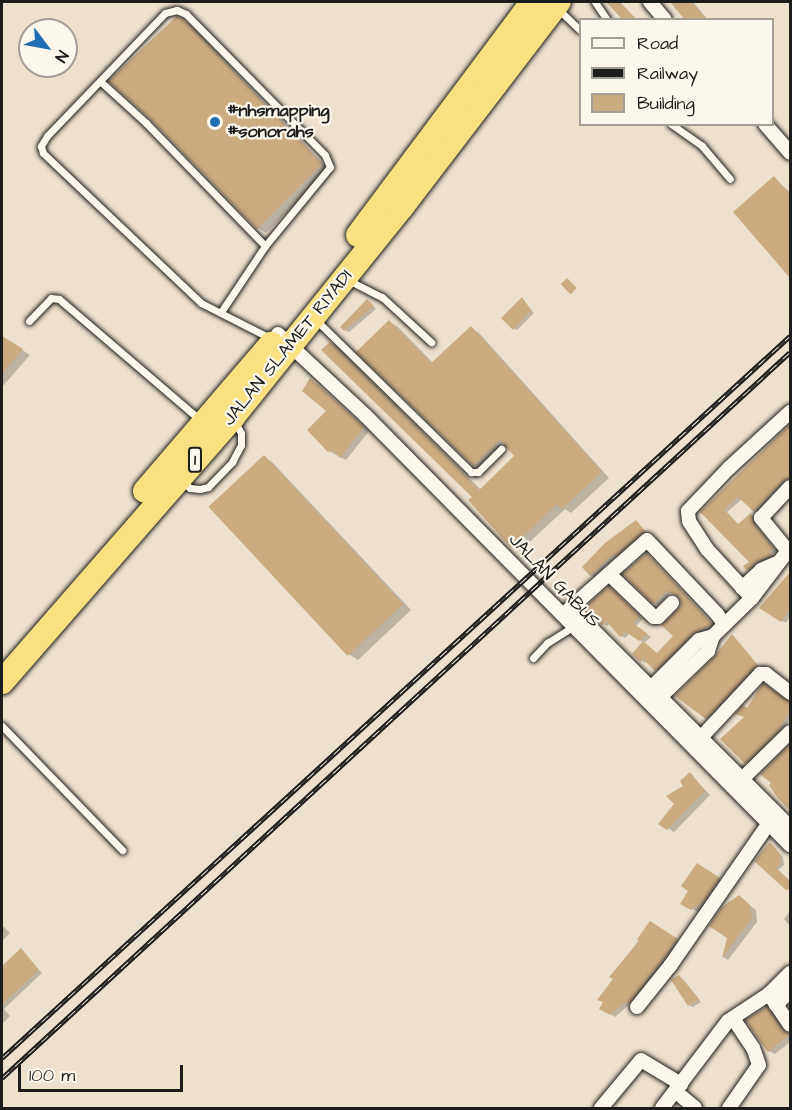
<!DOCTYPE html>
<style>
body{margin:0}
#map{position:relative;width:792px;height:1110px;overflow:hidden;background:#ede0cc;font-family:"Architects Daughter",sans-serif}
div>[style]{position:absolute}
.shadow>*{inset:0;background:#0003}
.building>*{inset:0;background:#ccab80;transform-origin:0 0}
.roads{filter:drop-shadow(0 0 2px #1c1c1c) drop-shadow(0 0 2px #1c1c1c)}
.lane>*{height:7px;margin:-3.5px;padding:0 3.5px;transform-origin:3.5px;border-radius:3.5px;background:#fbf7ec}
.street>*{height:14px;margin:-7px;padding:0 7px;transform-origin:7px;border-radius:7px;background:#fbf7ec}
.highway>*{height:24px;margin:-12px;padding:0 12px;transform-origin:12px;border-radius:12px;background:#f9e181}
.rail>*{height:5px;margin-top:-2.5px;transform-origin:0;background:repeating-linear-gradient(90deg,#fbf7ec 0 9px,#1c1c1c 0 18px);box-sizing:border-box;border-block:2px solid #1c1c1c}
.dots>*{width:16px;height:16px;translate:-50% -50%;box-sizing:border-box;border:3px solid #fbf7ec;border-radius:50%}
span{translate:-50% -50%;white-space:nowrap;text-align:center;line-height:1.15;-webkit-text-stroke:4.5px #fbf7ec;paint-order:stroke}
.shield-label span{padding:2px 4px;background:#fbf7ec;border:2px solid;border-radius:4px;-webkit-text-stroke-width:0}
.shield-label{font-size:16px;color:#1c1c1c;font-weight:700}
.poi-label{font-size:18px;color:#1c1c1c;font-weight:700}
.left{translate:0 -50%;text-align:left}
.street-label{font-size:18px;color:#1c1c1c}
.frame{position:absolute;inset:0;border:3px solid #1c1c1c;pointer-events:none}
.legend{position:absolute;left:579px;top:18px;width:195px;height:108px;box-sizing:border-box;background:#fbf7ec;border:2px solid #a29f99;margin:0;padding:8px 10px;list-style:none;font-size:18px;color:#1c1c1c}
.legend li{display:flex;align-items:center;gap:12px;height:30px}
.legend b{width:30px;border:2px solid #a29f99}
.north{position:absolute;left:18px;top:18px;width:60px;height:60px;box-sizing:border-box;background:#fbf7ec;border:2px solid #a29f99;border-radius:50%;rotate:122deg;font-size:16px;font-weight:700;line-height:24px;text-align:center;color:#1c1c1c}
.north::after{content:'';display:block;margin:auto;width:21px;height:27px;background:#1f6fb2;clip-path:polygon(50% 0,100% 100%,50% 72%,0 100%)}
.scale{position:absolute;left:18px;top:1065px;width:165px;height:27px;box-sizing:border-box;border:3px solid #1c1c1c;border-top:0;padding-left:8px;font-size:18px;line-height:21px;white-space:nowrap;color:#1c1c1c;-webkit-text-stroke:4px #fbf7ec;paint-order:stroke}
</style>
<div id="map">
<div class="shadow">
<i style="clip-path:polygon(672px 2px,693px 2px,708px 20px,688px 20px)"></i>
<i style="clip-path:polygon(182px 20px,191px 25px,329px 170px,266px 233px,258px 228px,151px 118px)"></i>
<i style="clip-path:polygon(774px 178px,790px 192px,790px 274px,788px 273px)"></i>
<i style="clip-path:polygon(522px 299px,534px 313px,517px 330px,514px 328px)"></i>
<i style="clip-path:polygon(367px 300px,376px 309px,349px 332px,345px 330px,342px 327px)"></i>
<i style="clip-path:polygon(389px 322px,398px 327px,433px 363px,471px 328px,479px 333px,609px 478px,571px 513px,565px 509px,520px 551px,512px 547px,474px 497px,330px 343px,339px 348px,481px 490px,516px 456px,508px 446px,482px 470px,474px 465px)"></i>
<i style="clip-path:polygon(2px 337px,30px 355px,2px 387px)"></i>
<i style="clip-path:polygon(316px 383px,369px 431px,346px 460px,329px 451px,329px 411px)"></i>
<i style="clip-path:polygon(790px 428px,790px 482px,776px 495px,773px 493px,758px 513px,742px 499px,727px 512px,739px 525px,752px 515px,755px 517px,757px 527px,776px 550px,772px 554px,774px 557px,751px 572px,748px 570px,751px 562px,702px 512px,747px 466px)"></i>
<i style="clip-path:polygon(264px 457px,272px 462px,411px 610px,358px 660px,350px 655px,211px 508px)"></i>
<i style="clip-path:polygon(636px 522px,648px 534px,620px 557px,617px 556px,594px 577px,591px 575px)"></i>
<i style="clip-path:polygon(647px 554px,715px 626px,697px 635px,660px 672px,647px 660px,645px 663px,634px 654px,657px 654px,675px 635px,682px 601px,672px 592px,658px 605px,654px 603px)"></i>
<i style="clip-path:polygon(790px 575px,790px 616px,786px 623px,761px 608px)"></i>
<i style="clip-path:polygon(613px 590px,643px 619px,636px 626px,651px 637px,644px 643px,630px 633px,625px 638px,621px 636px,610px 623px,607px 626px,603px 624px,587px 607px)"></i>
<i style="clip-path:polygon(732px 636px,760px 668px,710px 720px,707px 718px,715px 658px)"></i>
<i style="clip-path:polygon(785px 702px,790px 702px,790px 719px,781px 732px,749px 764px,746px 762px,746px 717px)"></i>
<i style="clip-path:polygon(790px 748px,790px 807px,774px 783px,762px 774px)"></i>
<i style="clip-path:polygon(690px 774px,710px 795px,674px 832px,668px 828px)"></i>
<i style="clip-path:polygon(770px 844px,783px 857px,784px 865px,778px 870px,790px 881px,790px 891px,756px 861px)"></i>
<i style="clip-path:polygon(703px 868px,725px 883px,711px 903px,698px 912px,682px 903px)"></i>
<i style="clip-path:polygon(739px 897px,756px 910px,757px 922px,728px 960px,723px 957px)"></i>
<i style="clip-path:polygon(790px 911px,790px 926px,784px 919px)"></i>
<i style="clip-path:polygon(650px 923px,681px 943px,634px 1005px,631px 1003px,615px 1017px,601px 1008px,604px 1002px,599px 1000px)"></i>
<i style="clip-path:polygon(2px 925px,10px 933px,2px 941px)"></i>
<i style="clip-path:polygon(21px 950px,42px 973px,4px 1009px,10px 1016px,4px 1022px,2px 1021px,2px 968px)"></i>
<i style="clip-path:polygon(679px 977px,683px 979px,701px 1002px,693px 1007px,689px 1005px)"></i>
<i style="clip-path:polygon(767px 1008px,773px 1012px,790px 1036px,790px 1042px,775px 1054px,769px 1051px)"></i>
</div>
<div class="building">
<i style="clip-path:polygon(606px 2px,620px 2px,637px 20px,623px 20px)"></i>
<i style="clip-path:polygon(670px 2px,691px 2px,708px 20px,685px 20px)"></i>
<i style="clip-path:polygon(177px 16px,183px 19px,220px 57px,322px 164px,257px 229px,150px 119px,108px 81px)"></i>
<i style="clip-path:polygon(774px 176px,790px 195px,790px 278px,733px 212px)"></i>
<i style="left:567px;top:278px;width:14px;height:9px;rotate:45deg"></i>
<i style="clip-path:polygon(522px 297px,531px 310px,513px 330px,501px 318px)"></i>
<i style="clip-path:polygon(367px 299px,374px 306px,344px 331px,340px 327px)"></i>
<i style="clip-path:polygon(389px 320px,431px 363px,471px 326px,602px 472px,562px 509px,557px 504px,511px 548px,468px 500px,472px 497px,321px 350px,330px 342px,479px 490px,514px 456px,500px 440px,473px 466px,356px 352px)"></i>
<i style="clip-path:polygon(2px 336px,23px 349px,2px 374px)"></i>
<i style="clip-path:polygon(310px 378px,364px 427px,340px 458px,332px 450px,328px 452px,307px 430px,326px 411px,302px 391px)"></i>
<i style="clip-path:polygon(790px 424px,790px 478px,783px 481px,754px 512px,738px 497px,724px 510px,738px 524px,751px 513px,754px 524px,774px 548px,769px 551px,771px 556px,757px 562px,747px 571px,743px 566px,749px 562px,700px 512px)"></i>
<i style="left:264px;top:455px;width:204px;height:76px;rotate:47deg"></i>
<i style="clip-path:polygon(636px 520px,645px 531px,615px 556px,613px 554px,590px 576px,582px 567px,605px 543px)"></i>
<i style="clip-path:polygon(646px 553px,713px 624px,693px 634px,655px 671px,643px 659px,641px 662px,632px 654px,643px 641px,657px 653px,673px 636px,661px 625px,678px 609px,681px 603px,678px 596px,667px 591px,653px 604px,622px 574px)"></i>
<i style="clip-path:polygon(790px 572px,790px 609px,781px 622px,759px 608px)"></i>
<i style="clip-path:polygon(609px 586px,640px 616px,633px 623px,648px 634px,639px 641px,626px 632px,620px 637px,606px 621px,602px 625px,585px 607px)"></i>
<i style="clip-path:polygon(732px 634px,758px 665px,706px 719px,675px 696px,714px 657px)"></i>
<i style="clip-path:polygon(763px 683px,790px 702px,790px 711px,778px 731px,745px 764px,720px 739px,744px 717px,735px 714px,743px 705px,747px 708px)"></i>
<i style="clip-path:polygon(790px 744px,790px 811px,777px 797px,769px 785px,771px 783px,760px 774px)"></i>
<i style="clip-path:polygon(690px 772px,705px 791px,667px 830px,658px 824px,674px 804px,666px 796px,683px 786px,680px 781px)"></i>
<i style="clip-path:polygon(770px 842px,780px 854px,781px 863px,776px 868px,790px 881px,789px 889px,786px 890px,754px 861px)"></i>
<i style="clip-path:polygon(697px 863px,720px 878px,705px 900px,691px 910px,680px 904px,688px 891px,681px 886px)"></i>
<i style="clip-path:polygon(739px 895px,750px 905px,752px 918px,722px 958px,727px 938px,709px 926px,722px 907px)"></i>
<i style="clip-path:polygon(650px 921px,678px 939px,629px 1004px,625px 1002px,610px 1015px,599px 1009px,603px 1002px,597px 1000px,613px 979px,609px 977px,639px 941px,637px 939px)"></i>
<i style="clip-path:polygon(21px 948px,39px 970px,2px 1004px,2px 966px)"></i>
<i style="clip-path:polygon(679px 975px,699px 999px,688px 1006px,671px 980px)"></i>
<i style="clip-path:polygon(767px 1006px,783px 1030px,790px 1034px,768px 1052px,745px 1020px)"></i>
</div>
<div class="roads">
<div class="lane">
<i style="left:595px;top:2px;width:22px;rotate:56deg"></i>
<i style="left:558px;top:9px;width:30px;rotate:44deg"></i>
<i style="left:101px;top:82px;width:61px;rotate:42.3deg"></i>
<i style="left:146px;top:123px;width:171px;rotate:45.9deg"></i>
<i style="left:671px;top:124px;width:38px;rotate:35deg"></i>
<i style="left:702px;top:146px;width:43px;rotate:49.7deg"></i>
<i style="left:350px;top:281px;width:36px;rotate:27deg"></i>
<i style="left:382px;top:297px;width:67px;rotate:42.6deg"></i>
<i style="left:221px;top:312px;width:79px;rotate:-56.3deg"></i>
<i style="left:265px;top:246px;width:102px;rotate:-50.6deg"></i>
<i style="left:330px;top:167px;width:13px;rotate:-113deg"></i>
<i style="left:325px;top:155px;width:198px;rotate:-134.6deg"></i>
<i style="left:186px;top:14px;width:10px;rotate:-156deg"></i>
<i style="left:177px;top:10px;width:12px;rotate:166deg"></i>
<i style="left:165px;top:13px;width:170px;rotate:133.8deg"></i>
<i style="left:47px;top:136px;width:12px;rotate:121deg"></i>
<i style="left:41px;top:146px;width:7px;rotate:74deg"></i>
<i style="left:43px;top:153px;width:218px;rotate:43.5deg"></i>
<i style="left:201px;top:303px;width:77px;rotate:26.9deg"></i>
<i style="left:315px;top:319px;width:219px;rotate:44.4deg"></i>
<i style="left:471px;top:472px;width:7px"></i>
<i style="left:478px;top:472px;width:33px;rotate:-45deg"></i>
<i style="left:29px;top:321px;width:32px;rotate:-46deg"></i>
<i style="left:51px;top:298px;width:8px;rotate:7deg"></i>
<i style="left:59px;top:299px;width:184px;rotate:40.6deg"></i>
<i style="left:183px;top:482px;width:9px;rotate:41deg"></i>
<i style="left:190px;top:488px;width:10px;rotate:6deg"></i>
<i style="left:200px;top:489px;width:8px;rotate:-14deg"></i>
<i style="left:208px;top:487px;width:35px;rotate:-46deg"></i>
<i style="left:232px;top:462px;width:19px;rotate:-62deg"></i>
<i style="left:241px;top:445px;width:12px;rotate:-90deg"></i>
<i style="left:241px;top:433px;width:13px;rotate:-119deg"></i>
<i style="left:533px;top:658px;width:21px;rotate:-47deg"></i>
<i style="left:547px;top:643px;width:31px;rotate:-32deg"></i>
<i style="left:2px;top:726px;width:173px;rotate:45.9deg"></i>
</div>
<div class="street">
<i style="left:650px;top:2px;width:23px;rotate:50deg"></i>
<i style="left:765px;top:124px;width:38px;rotate:49deg"></i>
<i style="left:278px;top:334px;width:119px;rotate:43deg"></i>
<i style="left:365px;top:415px;width:605px;rotate:45.34deg"></i>
<i style="left:788px;top:551px;width:43px;rotate:-129.3deg"></i>
<i style="left:761px;top:518px;width:42px;rotate:-46.9deg"></i>
<i style="left:609px;top:574px;width:62px;rotate:43.7deg"></i>
<i style="left:654px;top:617px;width:4px"></i>
<i style="left:658px;top:617px;width:20px;rotate:-45deg"></i>
<i style="left:742px;top:588px;width:26px;rotate:-43deg"></i>
<i style="left:761px;top:570px;width:17px;rotate:-24deg"></i>
<i style="left:752px;top:598px;width:63px;rotate:-52.8deg"></i>
<i style="left:571px;top:608px;width:310px;rotate:45deg"></i>
<i style="left:566px;top:612px;width:108px;rotate:-41.6deg"></i>
<i style="left:647px;top:540px;width:102px;rotate:46.6deg"></i>
<i style="left:717px;top:614px;width:12px;rotate:55deg"></i>
<i style="left:645px;top:694px;width:76px;rotate:-45deg"></i>
<i style="left:699px;top:640px;width:15px;rotate:-16deg"></i>
<i style="left:652px;top:705px;width:78px;rotate:-44deg"></i>
<i style="left:708px;top:651px;width:16px;rotate:-72deg"></i>
<i style="left:713px;top:636px;width:54px;rotate:-44.3deg"></i>
<i style="left:752px;top:598px;width:67px;rotate:-132.6deg"></i>
<i style="left:707px;top:549px;width:33px;rotate:-123deg"></i>
<i style="left:689px;top:521px;width:10px;rotate:-96deg"></i>
<i style="left:688px;top:511px;width:59px;rotate:-46.4deg"></i>
<i style="left:729px;top:468px;width:83px;rotate:-42.6deg"></i>
<i style="left:695px;top:744px;width:96px;rotate:-47.1deg"></i>
<i style="left:760px;top:674px;width:6px"></i>
<i style="left:766px;top:674px;width:31px;rotate:38deg"></i>
<i style="left:737px;top:784px;width:74px;rotate:-44.5deg"></i>
<i style="left:769px;top:994px;width:37px;rotate:56deg"></i>
<i style="left:776px;top:1005px;width:20px;rotate:-45deg"></i>
<i style="left:637px;top:1007px;width:53px;rotate:-51.2deg"></i>
<i style="left:670px;top:966px;width:174px;rotate:-55.3deg"></i>
<i style="left:675px;top:1091px;width:26px;rotate:40deg"></i>
<i style="left:601px;top:1108px;width:62px;rotate:-50.2deg"></i>
<i style="left:641px;top:1060px;width:47px;rotate:31deg"></i>
<i style="left:662px;top:1108px;width:109px;rotate:-52.8deg"></i>
<i style="left:728px;top:1021px;width:49px;rotate:-33.4deg"></i>
<i style="left:769px;top:994px;width:30px;rotate:-45deg"></i>
<i style="left:729px;top:1108px;width:52px;rotate:-55.1deg"></i>
<i style="left:759px;top:1065px;width:18px;rotate:-109deg"></i>
<i style="left:753px;top:1048px;width:36px;rotate:-124deg"></i>
</div>
<div class="highway">
<i style="left:358px;top:235px;width:291px;rotate:-53.2deg"></i>
<i style="left:145px;top:491px;width:194px;rotate:-49.4deg"></i>
<i style="left:2px;top:682px;width:352px;rotate:-48.9deg"></i>
<i style="left:233px;top:417px;width:270px;rotate:-51.2deg"></i>
<i style="left:402px;top:207px;width:258px;rotate:-52.6deg"></i>
</div>
</div>
<div class="rail">
<i style="left:2px;top:1058px;width:1069px;rotate:-42.5deg"></i>
<i style="left:2px;top:1078px;width:1071px;rotate:-42.65deg"></i>
</div>
<div class="dots">
<i style="left:215px;top:122px;background:#1f6fb2"></i>
</div>
<div class="shield-label">
<span style="left:195px;top:460px">1</span>
</div>
<div class="poi-label">
<span class="left" style="left:227px;top:122px">#nhsmapping<br>#sonorahs</span>
</div>
<div class="street-label">
<span style="left:288px;top:348px;rotate:-51deg">JALAN SLAMET RIYADI</span>
<span style="left:554px;top:581px;rotate:46deg">JALAN GABUS</span>
</div>
<div class="frame"></div>
<ul class="legend">
<li><b style="height:8px;background:#fbf7ec"></b>Road</li>
<li><b style="height:8px;background:#1c1c1c"></b>Railway</li>
<li><b style="height:16px;background:#ccab80"></b>Building</li>
</ul>
<div class="north">N</div>
<div class="scale">100 m</div>
</div>
